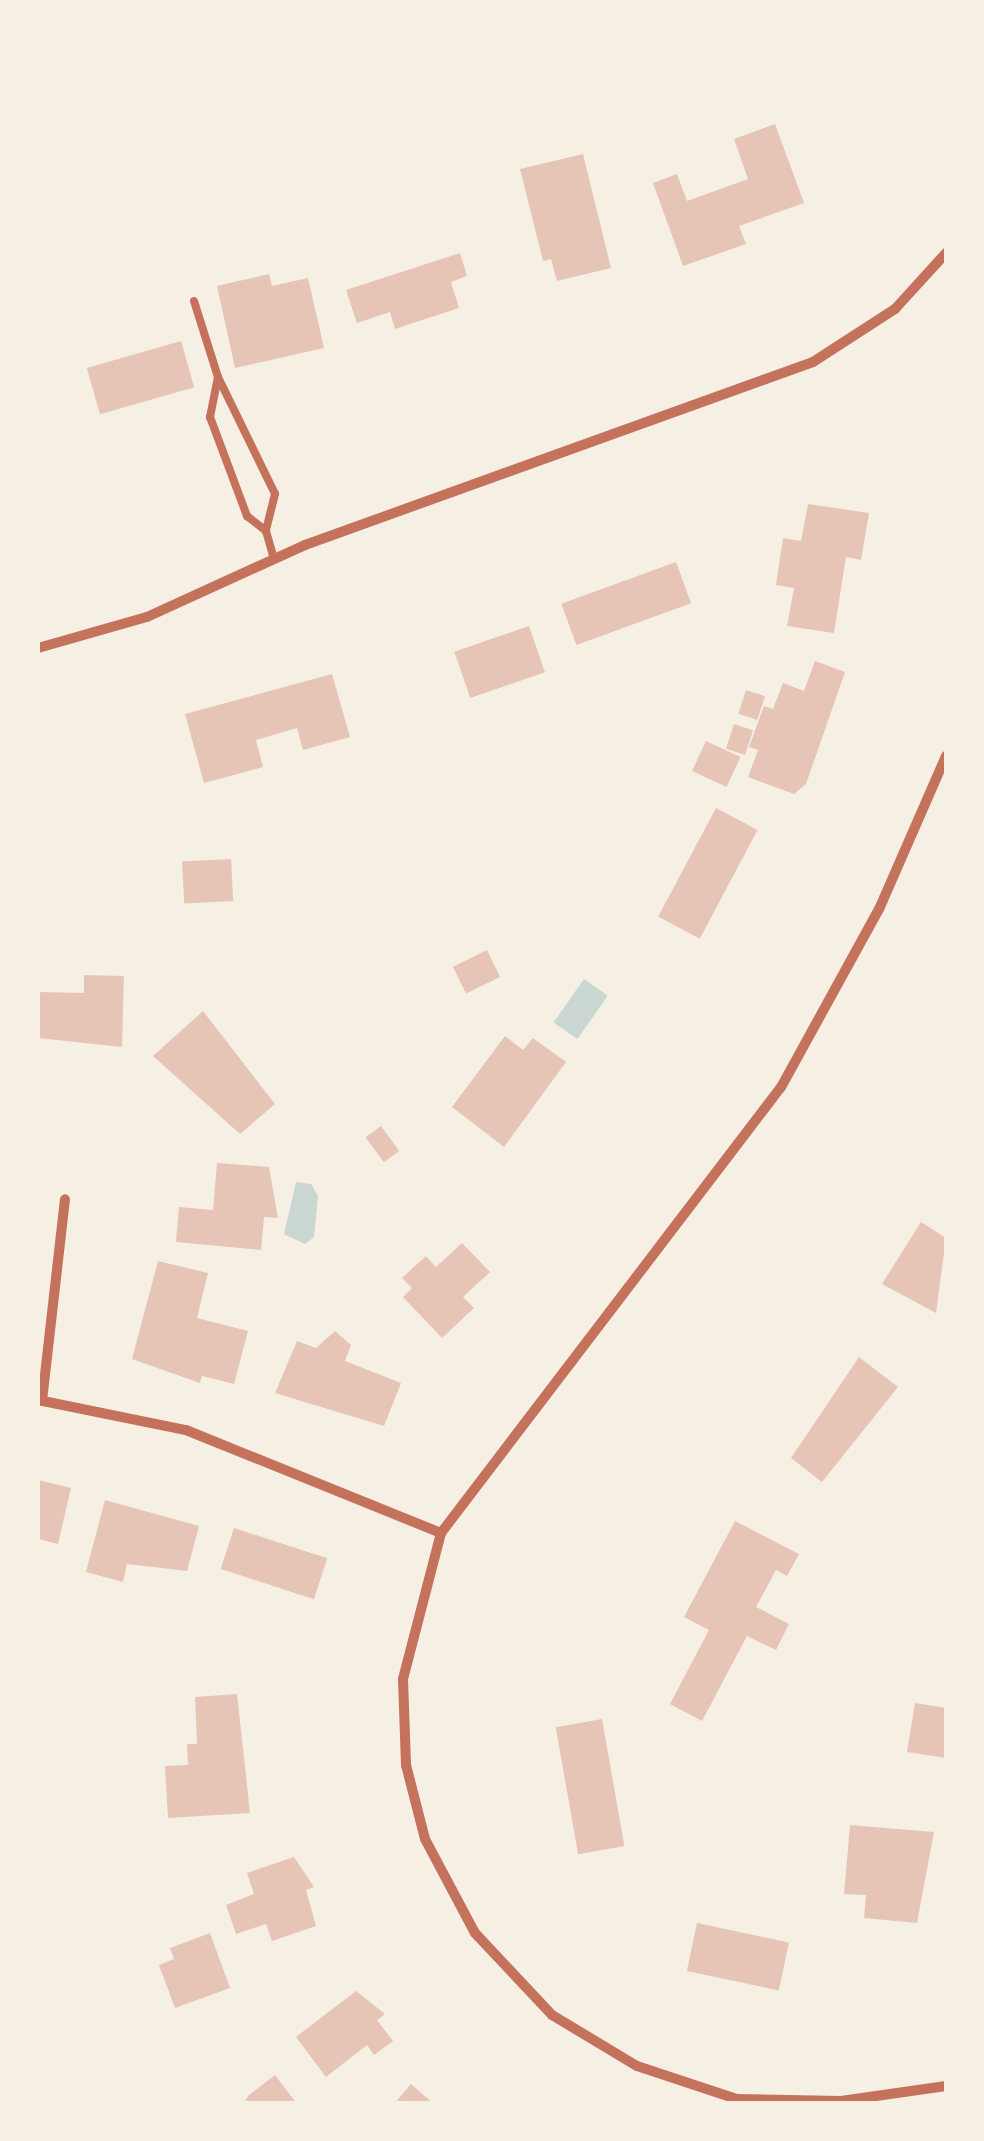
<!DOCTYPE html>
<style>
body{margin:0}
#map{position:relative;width:984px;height:2141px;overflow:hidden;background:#f6efe4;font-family:"PT Serif",serif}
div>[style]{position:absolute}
.water>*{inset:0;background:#c9d6d2;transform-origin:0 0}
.building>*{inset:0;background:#e6c5b7;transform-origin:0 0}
.service>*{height:8px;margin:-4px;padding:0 4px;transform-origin:4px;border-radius:4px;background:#c5725c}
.minor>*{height:10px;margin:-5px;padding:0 5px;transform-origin:5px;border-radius:5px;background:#c5725c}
span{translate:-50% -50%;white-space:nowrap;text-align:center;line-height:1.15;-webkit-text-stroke:9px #f6efe4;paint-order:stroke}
.frame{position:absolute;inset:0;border:40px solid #f6efe4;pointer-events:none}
</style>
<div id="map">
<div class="water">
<i style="left:584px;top:979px;width:29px;height:53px;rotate:35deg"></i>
<i style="clip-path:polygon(296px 1182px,311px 1184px,318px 1196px,314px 1237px,305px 1244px,284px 1234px)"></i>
</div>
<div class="building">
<i style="clip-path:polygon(775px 124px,804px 203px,739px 226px,746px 244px,683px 266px,653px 183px,677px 174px,687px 201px,748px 179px,734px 139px)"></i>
<i style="clip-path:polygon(583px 154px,611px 268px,557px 281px,551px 259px,543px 261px,520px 169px)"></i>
<i style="clip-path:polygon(460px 253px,467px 276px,451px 282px,459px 308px,395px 329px,390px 312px,357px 323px,346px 290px)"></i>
<i style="clip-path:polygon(269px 274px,272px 286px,308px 278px,324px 348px,235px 368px,217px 286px)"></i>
<i style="left:181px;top:341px;width:48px;height:98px;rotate:74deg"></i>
<i style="clip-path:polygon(808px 504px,869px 513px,861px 560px,846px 557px,834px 633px,787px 626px,794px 588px,776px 585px,783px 538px,801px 541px)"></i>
<i style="left:676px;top:562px;width:44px;height:122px;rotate:70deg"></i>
<i style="left:529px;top:626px;width:49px;height:79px;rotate:71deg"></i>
<i style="clip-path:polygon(815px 661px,845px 672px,806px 784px,794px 794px,748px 777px,758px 750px,749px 747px,764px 706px,773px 709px,783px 683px,804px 691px)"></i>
<i style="clip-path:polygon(332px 674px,350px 737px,303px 750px,297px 728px,256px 740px,263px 767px,204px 783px,185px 714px)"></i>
<i style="left:746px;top:690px;width:20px;height:25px;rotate:18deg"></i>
<i style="left:734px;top:724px;width:20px;height:26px;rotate:18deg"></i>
<i style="left:706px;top:741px;width:38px;height:33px;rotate:25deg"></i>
<i style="left:716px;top:808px;width:47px;height:123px;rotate:28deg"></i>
<i style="left:231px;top:859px;width:42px;height:49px;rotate:87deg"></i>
<i style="left:487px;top:950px;width:30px;height:38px;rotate:64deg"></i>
<i style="clip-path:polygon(84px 975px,124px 976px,122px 1047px,38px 1038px,38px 992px,84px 993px)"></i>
<i style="clip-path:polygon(203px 1011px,275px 1104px,240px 1134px,153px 1056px)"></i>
<i style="clip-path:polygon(505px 1036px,523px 1050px,533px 1038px,566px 1062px,504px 1147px,452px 1107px)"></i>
<i style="left:381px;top:1126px;width:31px;height:19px;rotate:54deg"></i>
<i style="clip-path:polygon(217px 1163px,269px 1167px,278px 1218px,264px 1217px,261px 1250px,176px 1242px,179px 1207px,213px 1210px)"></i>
<i style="clip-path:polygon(921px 1222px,946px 1238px,936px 1313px,882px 1284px)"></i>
<i style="clip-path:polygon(462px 1243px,490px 1272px,463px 1297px,474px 1308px,442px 1338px,403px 1297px,412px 1288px,402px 1278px,426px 1256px,436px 1267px)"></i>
<i style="clip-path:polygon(158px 1261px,208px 1273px,197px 1318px,248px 1331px,234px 1384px,202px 1376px,200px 1383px,132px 1359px)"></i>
<i style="clip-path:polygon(335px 1331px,351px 1345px,345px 1361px,401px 1383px,384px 1426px,275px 1393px,297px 1341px,316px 1348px)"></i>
<i style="clip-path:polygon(859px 1357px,898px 1387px,822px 1482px,791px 1458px)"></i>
<i style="clip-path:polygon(38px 1480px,71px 1488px,58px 1544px,38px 1539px)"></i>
<i style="clip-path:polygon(105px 1500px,199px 1526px,187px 1571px,127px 1564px,123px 1582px,86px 1572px)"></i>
<i style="clip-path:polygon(735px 1521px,799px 1554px,787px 1576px,776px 1570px,756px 1607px,789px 1624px,776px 1650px,747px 1636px,702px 1721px,670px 1704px,709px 1630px,684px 1617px)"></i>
<i style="left:234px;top:1528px;width:98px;height:43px;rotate:18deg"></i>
<i style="clip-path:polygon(237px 1694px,250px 1813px,168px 1818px,165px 1766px,188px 1765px,187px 1744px,197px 1744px,195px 1697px)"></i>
<i style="clip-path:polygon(915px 1703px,946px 1708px,946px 1758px,907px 1752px)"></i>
<i style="left:602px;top:1719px;width:129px;height:47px;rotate:80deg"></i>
<i style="clip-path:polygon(850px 1825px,934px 1832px,917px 1923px,864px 1918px,866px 1895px,844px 1894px)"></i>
<i style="clip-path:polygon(294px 1857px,314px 1887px,306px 1890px,316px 1926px,272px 1941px,266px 1924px,236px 1934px,226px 1905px,254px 1894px,247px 1873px)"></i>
<i style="left:697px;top:1923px;width:94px;height:49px;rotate:12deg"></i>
<i style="clip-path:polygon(210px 1933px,230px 1988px,175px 2008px,159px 1965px,174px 1959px,170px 1948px)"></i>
<i style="clip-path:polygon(356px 1991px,385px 2014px,377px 2020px,393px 2041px,374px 2055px,367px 2045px,326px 2077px,296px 2037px)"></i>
<i style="clip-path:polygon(275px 2075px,297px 2104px,243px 2104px,249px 2095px)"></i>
<i style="clip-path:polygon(411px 2084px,434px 2104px,394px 2104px)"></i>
</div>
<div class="service">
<i style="left:194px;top:301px;width:80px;rotate:72.5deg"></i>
<i style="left:218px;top:377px;width:130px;rotate:64deg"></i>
<i style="left:275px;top:494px;width:38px;rotate:104deg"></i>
<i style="left:266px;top:531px;width:29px;rotate:74deg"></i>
<i style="left:218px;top:377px;width:41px;rotate:101.3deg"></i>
<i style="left:210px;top:417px;width:106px;rotate:69.5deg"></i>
<i style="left:247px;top:516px;width:24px;rotate:38deg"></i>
</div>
<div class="minor">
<i style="left:38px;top:648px;width:113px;rotate:-15.9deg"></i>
<i style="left:147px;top:617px;width:174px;rotate:-24.5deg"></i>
<i style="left:305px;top:545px;width:540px;rotate:-19.81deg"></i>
<i style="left:813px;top:362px;width:98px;rotate:-32.9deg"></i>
<i style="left:895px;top:309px;width:76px;rotate:-47.7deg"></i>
<i style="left:946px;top:756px;width:167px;rotate:113.6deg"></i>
<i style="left:879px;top:909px;width:203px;rotate:118.8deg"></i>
<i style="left:781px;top:1087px;width:561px;rotate:127.32deg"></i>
<i style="left:441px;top:1533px;width:151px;rotate:104.6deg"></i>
<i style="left:403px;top:1679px;width:86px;rotate:88deg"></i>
<i style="left:406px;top:1765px;width:76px;rotate:75.6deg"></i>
<i style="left:425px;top:1839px;width:106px;rotate:62deg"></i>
<i style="left:475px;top:1933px;width:112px;rotate:46.8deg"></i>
<i style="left:552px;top:2015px;width:99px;rotate:31deg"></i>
<i style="left:637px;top:2066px;width:105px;rotate:18.3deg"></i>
<i style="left:737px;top:2099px;width:104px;rotate:1.1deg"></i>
<i style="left:841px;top:2101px;width:106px;rotate:-8.1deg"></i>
<i style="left:38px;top:1400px;width:151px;rotate:11.5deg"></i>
<i style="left:186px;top:1430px;width:275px;rotate:22deg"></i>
<i style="left:42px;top:1401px;width:203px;rotate:-83.5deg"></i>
</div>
<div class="frame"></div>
</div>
